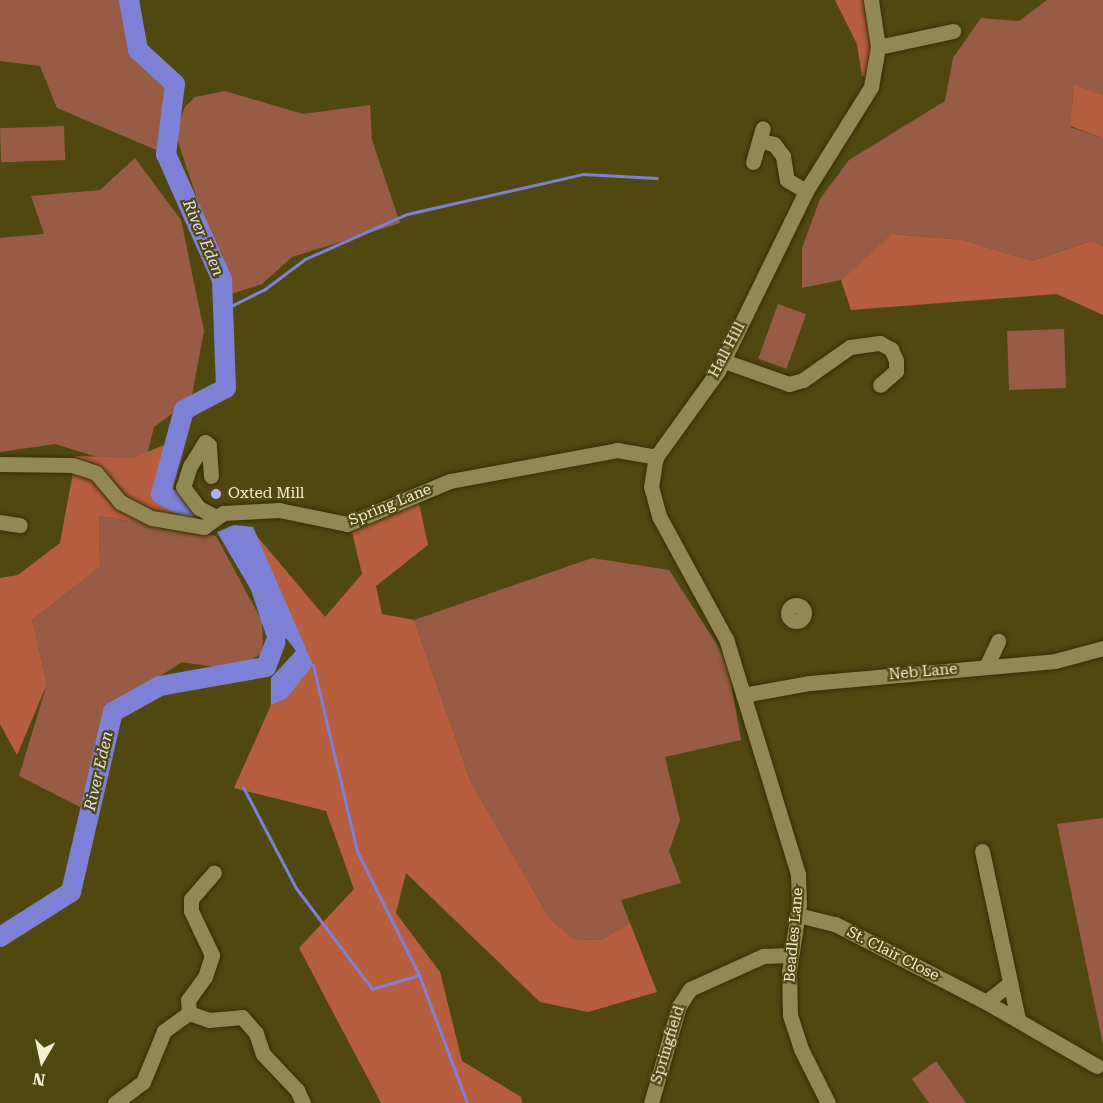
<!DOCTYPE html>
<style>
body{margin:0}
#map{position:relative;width:1103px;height:1103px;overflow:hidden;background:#514810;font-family:"Roboto Serif",serif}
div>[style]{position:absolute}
.green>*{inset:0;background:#985c46;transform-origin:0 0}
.forest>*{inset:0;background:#b75e3e}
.water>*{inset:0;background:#7e82d6}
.stream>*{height:3px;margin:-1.5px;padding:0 1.5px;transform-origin:1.5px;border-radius:1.5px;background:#7e82d6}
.river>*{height:20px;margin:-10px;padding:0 10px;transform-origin:10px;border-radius:10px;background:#7e82d6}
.roads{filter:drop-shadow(0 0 2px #352e03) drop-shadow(0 0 2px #352e03)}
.minor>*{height:15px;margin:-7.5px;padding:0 7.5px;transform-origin:7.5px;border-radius:7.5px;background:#918853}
.minor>.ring{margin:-7.5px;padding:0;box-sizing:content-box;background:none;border:15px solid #918853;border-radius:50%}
.dots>*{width:16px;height:16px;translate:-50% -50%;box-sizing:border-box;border:3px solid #514810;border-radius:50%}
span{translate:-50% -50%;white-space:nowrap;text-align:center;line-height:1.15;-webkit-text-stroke:4.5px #514810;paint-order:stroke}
.street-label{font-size:15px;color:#f4f0d4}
.poi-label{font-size:15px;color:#f4f0d4}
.left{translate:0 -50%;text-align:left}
.water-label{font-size:16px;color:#dee1f7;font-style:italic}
.north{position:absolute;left:12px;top:1031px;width:60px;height:60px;-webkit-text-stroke:4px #514810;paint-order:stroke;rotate:189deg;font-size:16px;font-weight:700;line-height:24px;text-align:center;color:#f4f0d4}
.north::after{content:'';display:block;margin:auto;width:21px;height:27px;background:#f4f0d4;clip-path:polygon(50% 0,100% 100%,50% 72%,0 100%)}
</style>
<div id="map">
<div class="green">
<i style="clip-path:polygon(0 0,129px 0,138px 50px,175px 84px,166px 154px,57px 108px,40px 66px,0 61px)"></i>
<i style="clip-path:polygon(1047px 0,1103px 0,1103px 95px,1074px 86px,1070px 127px,1103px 138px,1103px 246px,1091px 241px,1032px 261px,963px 240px,893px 234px,841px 280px,802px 288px,802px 248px,820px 199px,849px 160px,945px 101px,953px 58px,981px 18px,1019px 21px)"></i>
<i style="clip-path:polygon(225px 91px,303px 114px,370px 105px,372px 140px,400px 223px,292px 257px,262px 284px,231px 294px,222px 254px,207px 228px,175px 133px,185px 107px,195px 97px)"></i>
<i style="left:64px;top:126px;width:34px;height:64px;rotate:88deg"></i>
<i style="clip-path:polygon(135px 158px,181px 220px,204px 331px,191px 400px,154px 427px,143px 471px,55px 444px,0 452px,0 238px,44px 234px,31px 196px,100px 190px)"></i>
<i style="left:778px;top:304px;width:30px;height:58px;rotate:20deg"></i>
<i style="left:1064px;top:329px;width:59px;height:57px;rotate:88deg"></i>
<i style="clip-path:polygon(99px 516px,216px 536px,262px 621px,263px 653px,233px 670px,182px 662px,123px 700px,80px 807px,19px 776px,47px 684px,32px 620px,100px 567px)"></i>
<i style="clip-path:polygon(592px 558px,669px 570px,727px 660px,741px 740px,665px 757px,680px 820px,669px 851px,681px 883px,621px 900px,630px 923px,601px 940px,574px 939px,550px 919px,471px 782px,414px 620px)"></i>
<i style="clip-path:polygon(1103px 818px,1103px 1045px,1057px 824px)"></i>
<i style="clip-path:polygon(936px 1061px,966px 1103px,929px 1103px,912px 1079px)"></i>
</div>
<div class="forest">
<i style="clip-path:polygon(835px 0,864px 0,872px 34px,869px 79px,862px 76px,857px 44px)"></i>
<i style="clip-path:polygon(1074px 85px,1103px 95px,1103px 138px,1070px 126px)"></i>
<i style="clip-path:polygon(892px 234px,963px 240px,1032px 261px,1091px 241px,1103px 246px,1103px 315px,1057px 294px,851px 310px,841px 280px)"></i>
<i style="clip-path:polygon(167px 444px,157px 484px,197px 515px,189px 531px,99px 516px,100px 567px,32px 620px,47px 684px,17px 755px,0 724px,0 578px,18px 575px,60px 543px,76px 456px,132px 458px)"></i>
<i style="clip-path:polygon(419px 503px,428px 545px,376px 586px,382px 614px,414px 620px,471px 782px,550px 919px,574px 939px,601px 940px,630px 923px,657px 992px,588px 1012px,540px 1002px,406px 873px,396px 913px,440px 972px,462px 1061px,521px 1097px,522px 1103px,381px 1103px,299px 948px,354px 889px,326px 811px,234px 788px,271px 705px,286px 699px,312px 665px,256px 535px,325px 617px,362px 574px,351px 528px)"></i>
</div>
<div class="water">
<i style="clip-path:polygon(234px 525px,253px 527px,313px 665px,286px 699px,271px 705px,271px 678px,296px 651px,286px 638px,277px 659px,266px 667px,271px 650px,251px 590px,217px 532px)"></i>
</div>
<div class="stream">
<i style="left:225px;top:309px;width:45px;rotate:-26.6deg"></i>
<i style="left:265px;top:289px;width:50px;rotate:-36.9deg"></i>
<i style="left:305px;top:259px;width:111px;rotate:-23.8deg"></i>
<i style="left:407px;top:214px;width:180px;rotate:-12.8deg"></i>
<i style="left:583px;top:174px;width:74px;rotate:3.1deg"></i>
<i style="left:313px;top:665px;width:191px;rotate:76.7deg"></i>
<i style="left:357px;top:851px;width:139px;rotate:63.4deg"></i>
<i style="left:419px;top:975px;width:137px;rotate:69.4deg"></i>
<i style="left:243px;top:787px;width:114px;rotate:62.3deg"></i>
<i style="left:296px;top:888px;width:126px;rotate:53deg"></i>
<i style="left:372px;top:989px;width:49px;rotate:-16.6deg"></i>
</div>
<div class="river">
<i style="left:129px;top:0;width:51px;rotate:79.8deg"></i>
<i style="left:138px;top:50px;width:50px;rotate:42.6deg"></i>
<i style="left:175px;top:84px;width:71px;rotate:97.3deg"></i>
<i style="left:166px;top:154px;width:138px;rotate:66deg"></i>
<i style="left:222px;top:280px;width:108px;rotate:87.9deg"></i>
<i style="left:226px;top:388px;width:47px;rotate:152.4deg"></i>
<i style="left:184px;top:410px;width:87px;rotate:105.3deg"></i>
<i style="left:161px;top:494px;width:47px;rotate:29.3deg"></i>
<i style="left:0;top:937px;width:84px;rotate:-32.4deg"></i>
<i style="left:71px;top:892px;width:185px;rotate:-76.9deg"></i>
<i style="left:113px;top:712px;width:54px;rotate:-29deg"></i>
<i style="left:160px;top:686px;width:108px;rotate:-10.2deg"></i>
<i style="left:266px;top:667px;width:26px;rotate:-69deg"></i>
</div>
<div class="roads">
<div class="minor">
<i style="left:878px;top:47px;width:77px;rotate:-12deg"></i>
<i style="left:762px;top:141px;width:12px;rotate:14deg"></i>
<i style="left:774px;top:144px;width:15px;rotate:53deg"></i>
<i style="left:783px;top:156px;width:24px;rotate:81deg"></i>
<i style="left:787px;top:180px;width:22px;rotate:30deg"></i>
<i style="left:753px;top:162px;width:35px;rotate:-74deg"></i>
<i style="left:724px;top:361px;width:69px;rotate:19.5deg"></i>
<i style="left:789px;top:384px;width:15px;rotate:-16deg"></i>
<i style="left:803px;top:380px;width:57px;rotate:-35.1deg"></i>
<i style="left:850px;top:347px;width:30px;rotate:-8deg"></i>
<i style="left:880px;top:343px;width:13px;rotate:29deg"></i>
<i style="left:891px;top:349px;width:12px;rotate:66deg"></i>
<i style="left:896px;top:360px;width:11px;rotate:90deg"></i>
<i style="left:896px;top:371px;width:21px;rotate:139deg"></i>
<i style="left:0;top:464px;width:72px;rotate:0.8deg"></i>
<i style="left:72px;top:465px;width:25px;rotate:18deg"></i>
<i style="left:96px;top:473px;width:38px;rotate:50deg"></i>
<i style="left:120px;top:502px;width:36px;rotate:27deg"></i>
<i style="left:152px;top:518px;width:53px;rotate:9.8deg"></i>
<i style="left:204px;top:527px;width:24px;rotate:-36deg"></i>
<i style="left:223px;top:513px;width:56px;rotate:-3.1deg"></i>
<i style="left:279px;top:510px;width:69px;rotate:11.6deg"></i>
<i style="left:347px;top:524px;width:112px;rotate:-22.7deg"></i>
<i style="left:450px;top:481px;width:170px;rotate:-10.5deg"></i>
<i style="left:617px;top:450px;width:40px;rotate:10deg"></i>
<i style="left:211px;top:476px;width:31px;rotate:-94deg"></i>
<i style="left:209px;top:445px;width:5px;rotate:-143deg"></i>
<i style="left:205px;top:442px;width:28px;rotate:122deg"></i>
<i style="left:190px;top:466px;width:22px;rotate:108deg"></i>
<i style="left:183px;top:487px;width:26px;rotate:53deg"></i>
<i style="left:199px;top:508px;width:17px;rotate:28deg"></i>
<i style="left:0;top:522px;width:20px;rotate:9deg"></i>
<i class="ring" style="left:788px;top:605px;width:1px;height:1px"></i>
<i style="left:986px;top:667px;width:29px;rotate:-65deg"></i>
<i style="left:743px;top:695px;width:68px;rotate:-10.2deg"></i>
<i style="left:810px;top:683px;width:246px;rotate:-5.1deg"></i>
<i style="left:1055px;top:661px;width:50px;rotate:-15.2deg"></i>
<i style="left:982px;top:851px;width:172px;rotate:77.9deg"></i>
<i style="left:798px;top:915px;width:38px;rotate:14deg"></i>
<i style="left:835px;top:924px;width:170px;rotate:27.3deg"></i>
<i style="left:986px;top:1002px;width:128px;rotate:30deg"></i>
<i style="left:986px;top:1002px;width:31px;rotate:-38deg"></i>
<i style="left:189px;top:1013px;width:21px;rotate:19deg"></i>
<i style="left:209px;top:1020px;width:33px;rotate:-5deg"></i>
<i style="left:242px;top:1017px;width:21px;rotate:49deg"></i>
<i style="left:256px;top:1033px;width:22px;rotate:72deg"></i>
<i style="left:263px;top:1054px;width:50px;rotate:46.6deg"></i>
<i style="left:297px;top:1090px;width:14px;rotate:65deg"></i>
<i style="left:189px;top:1013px;width:13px;rotate:-94deg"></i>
<i style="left:188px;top:1000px;width:29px;rotate:-54deg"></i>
<i style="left:205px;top:977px;width:23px;rotate:-72deg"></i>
<i style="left:212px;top:955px;width:49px;rotate:-115.5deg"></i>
<i style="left:191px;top:911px;width:12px;rotate:-90deg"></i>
<i style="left:191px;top:899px;width:35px;rotate:-49deg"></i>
<i style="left:115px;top:1103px;width:35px;rotate:-37deg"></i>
<i style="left:143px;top:1082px;width:55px;rotate:-67.6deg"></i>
<i style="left:164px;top:1031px;width:31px;rotate:-36deg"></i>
<i style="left:651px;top:1103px;width:101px;rotate:-73.9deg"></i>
<i style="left:679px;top:1006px;width:20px;rotate:-57deg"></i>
<i style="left:690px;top:989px;width:80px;rotate:-24.3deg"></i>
<i style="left:763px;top:956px;width:27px;rotate:-2deg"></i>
<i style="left:828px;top:1103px;width:60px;rotate:-116.6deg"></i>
<i style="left:801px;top:1049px;width:36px;rotate:-108deg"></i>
<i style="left:790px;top:1015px;width:43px;rotate:-91.3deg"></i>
<i style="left:789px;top:972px;width:69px;rotate:-81.6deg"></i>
<i style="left:799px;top:904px;width:30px;rotate:-92deg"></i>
<i style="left:798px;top:874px;width:246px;rotate:-107deg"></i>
<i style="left:726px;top:639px;width:140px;rotate:-118.6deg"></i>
<i style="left:659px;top:516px;width:30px;rotate:-105deg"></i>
<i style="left:651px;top:487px;width:30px;rotate:-81deg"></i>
<i style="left:656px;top:457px;width:106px;rotate:-54.2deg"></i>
<i style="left:718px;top:371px;width:200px;rotate:-63.9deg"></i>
<i style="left:806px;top:191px;width:123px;rotate:-58deg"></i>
<i style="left:871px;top:87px;width:41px;rotate:-80.1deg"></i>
<i style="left:878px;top:47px;width:48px;rotate:-98.5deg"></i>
</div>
</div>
<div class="dots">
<i style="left:216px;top:494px;background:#aab0fb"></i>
</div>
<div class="street-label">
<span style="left:727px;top:350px;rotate:-62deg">Hall Hill</span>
<span style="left:390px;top:505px;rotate:-22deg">Spring Lane</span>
<span style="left:923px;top:672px;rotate:-5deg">Neb Lane</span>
<span style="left:794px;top:935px;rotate:-85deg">Beadles Lane</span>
<span style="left:893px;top:954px;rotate:27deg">St. Clair Close</span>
<span style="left:668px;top:1045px;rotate:-73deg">Springfield</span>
</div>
<div class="poi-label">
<span class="left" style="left:228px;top:494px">Oxted Mill</span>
</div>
<div class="water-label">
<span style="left:203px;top:238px;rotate:67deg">River Eden</span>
<span style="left:99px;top:771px;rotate:-77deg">River Eden</span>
</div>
<div class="north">N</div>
</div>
